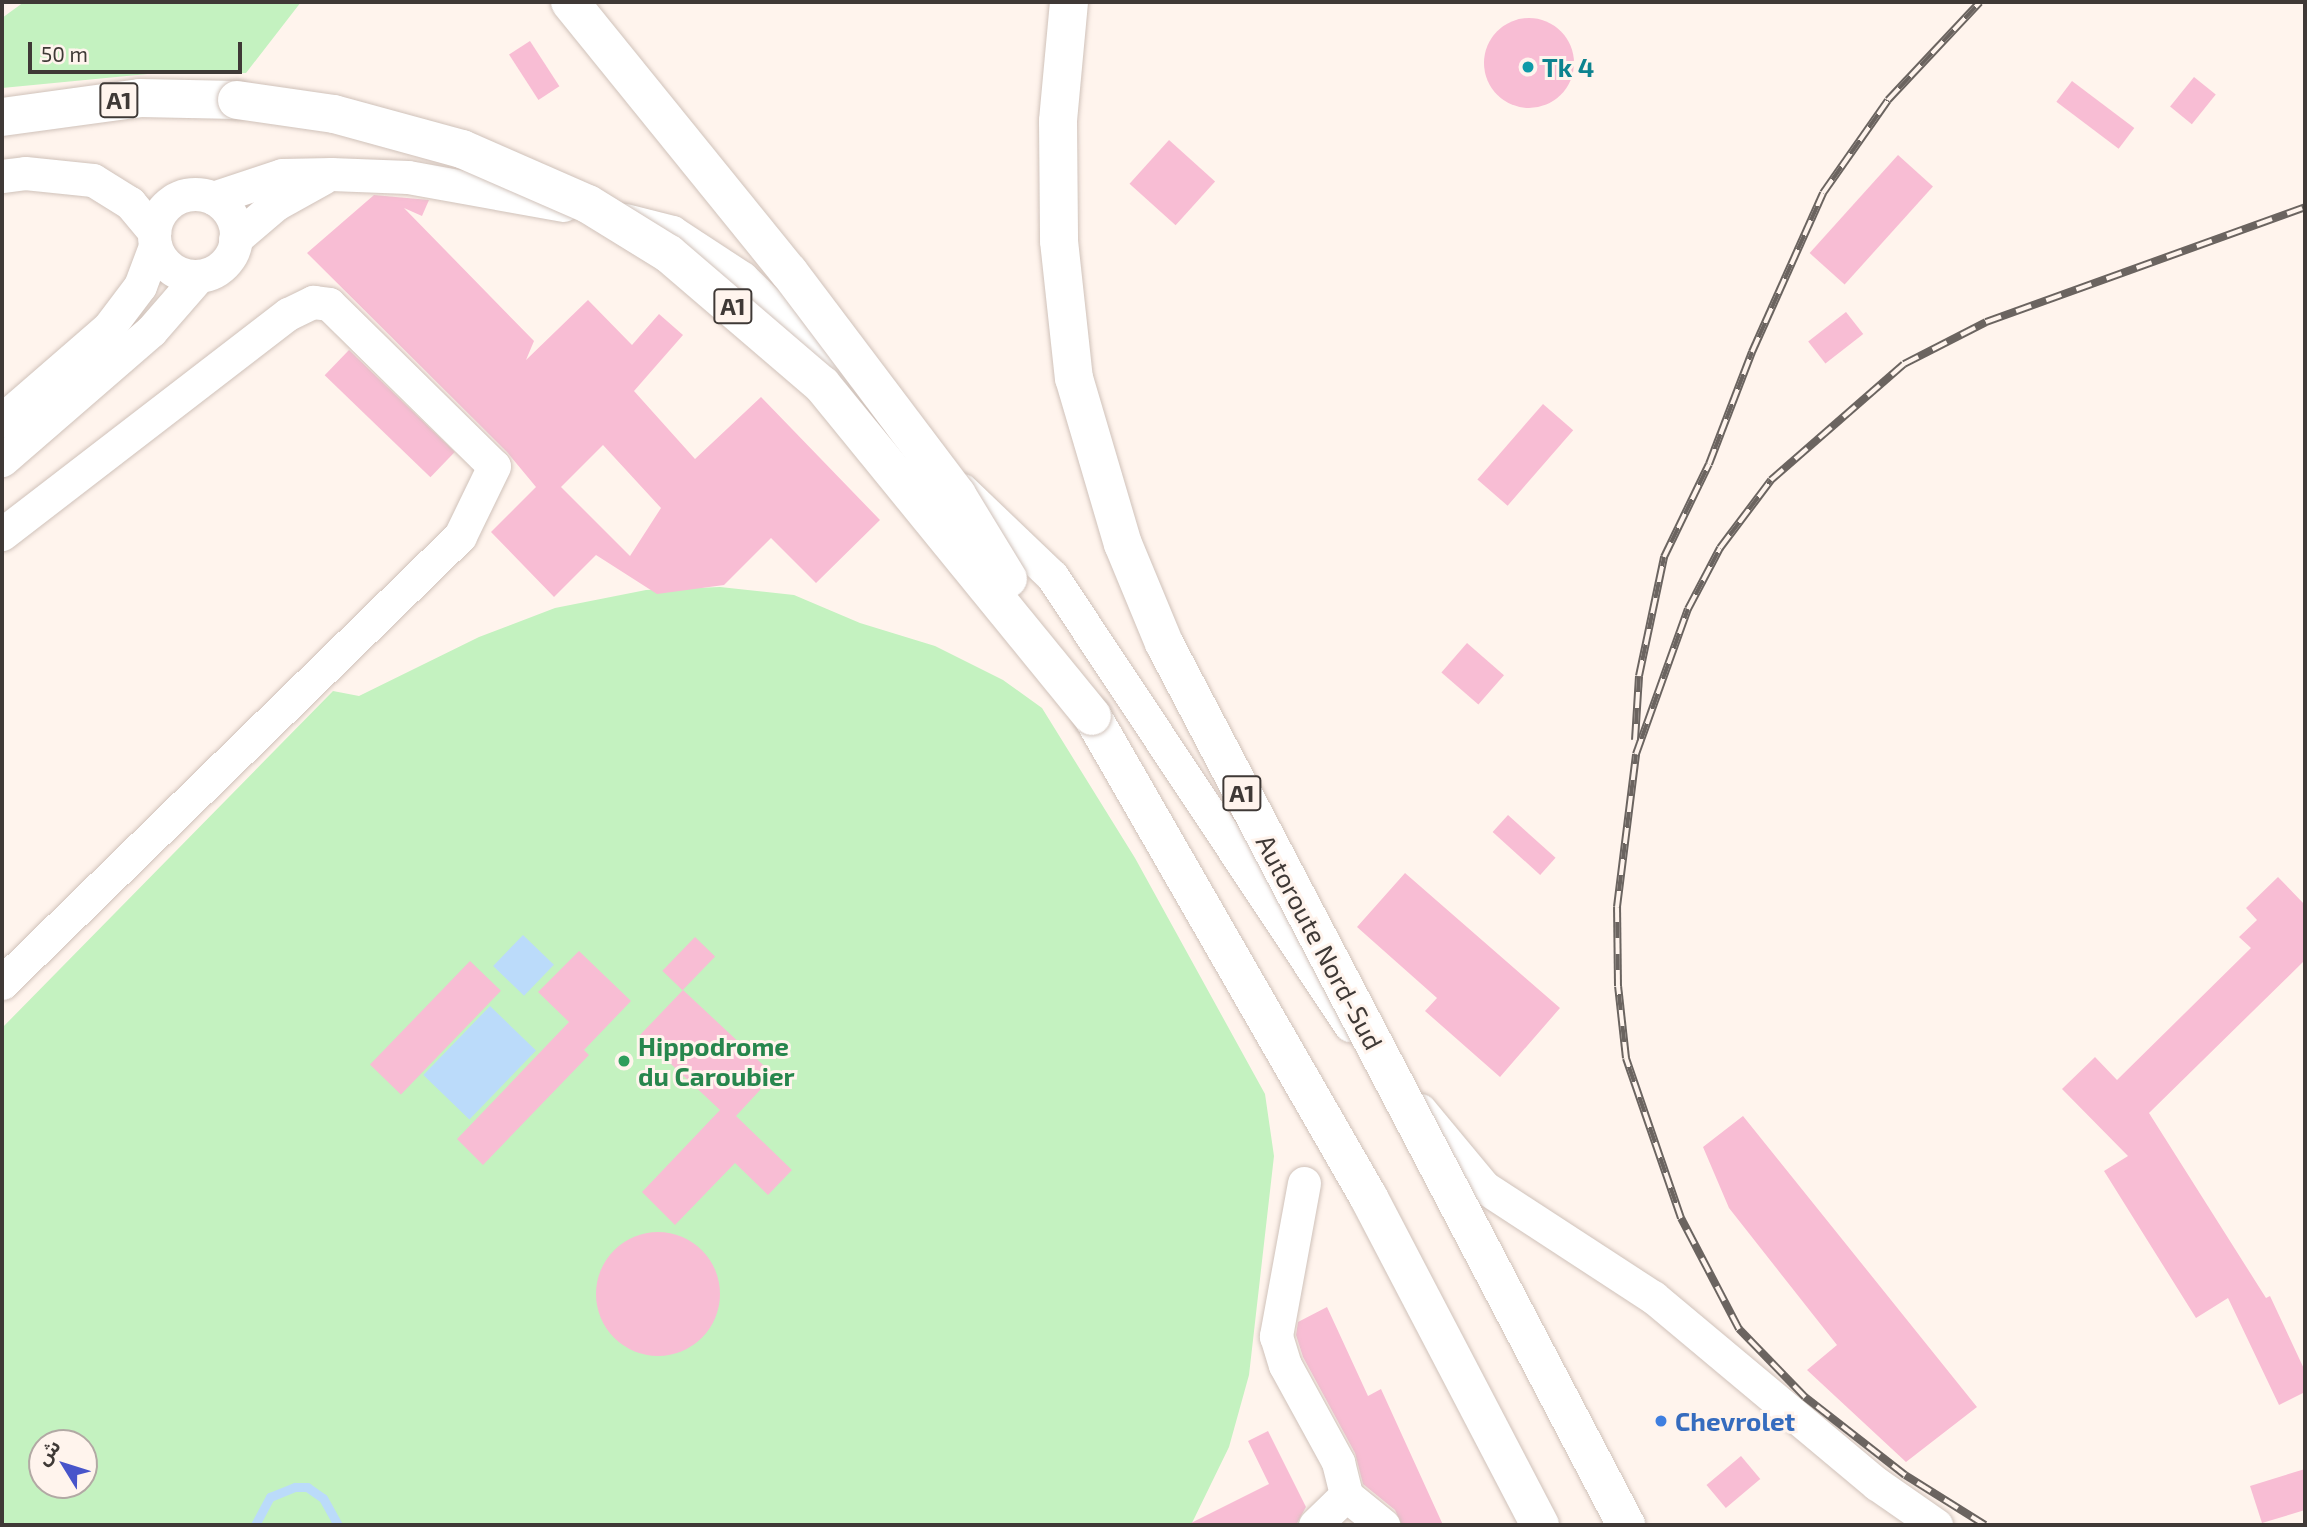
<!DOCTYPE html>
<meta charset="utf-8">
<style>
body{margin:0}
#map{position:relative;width:2307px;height:1527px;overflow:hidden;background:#fff4ed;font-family:"Exo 2","Noto Sans Arabic",sans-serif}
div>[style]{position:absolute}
.green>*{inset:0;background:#c4f2c0}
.water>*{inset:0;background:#bbdbfa;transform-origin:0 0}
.stream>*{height:9px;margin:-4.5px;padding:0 4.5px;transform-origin:4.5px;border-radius:4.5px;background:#bbdbfa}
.building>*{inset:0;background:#f8bdd4;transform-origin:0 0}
.round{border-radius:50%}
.roads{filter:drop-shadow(0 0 2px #d0c2ba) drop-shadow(0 0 2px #d0c2ba)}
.minor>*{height:33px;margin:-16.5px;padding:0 16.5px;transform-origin:16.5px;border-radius:16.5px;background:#fff}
.minor>.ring{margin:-16.5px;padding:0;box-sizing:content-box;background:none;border:33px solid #fff;border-radius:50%}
.highway>*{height:38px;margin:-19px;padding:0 19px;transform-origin:19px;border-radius:19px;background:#fff}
.rail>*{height:8px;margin-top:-4px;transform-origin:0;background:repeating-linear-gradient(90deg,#fff4ed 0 16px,#6b6460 0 32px);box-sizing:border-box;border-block:2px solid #6b6460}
.bridges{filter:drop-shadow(0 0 2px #d0c2ba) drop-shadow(0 0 2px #d0c2ba)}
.highway-bridge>*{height:38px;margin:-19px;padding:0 19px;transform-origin:19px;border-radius:19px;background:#fff}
.dots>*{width:19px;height:19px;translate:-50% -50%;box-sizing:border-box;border:4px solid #fff4ed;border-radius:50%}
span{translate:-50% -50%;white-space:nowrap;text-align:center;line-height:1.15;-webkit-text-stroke:6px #fff4ed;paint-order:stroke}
.shield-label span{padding:2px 5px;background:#fff4ed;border:2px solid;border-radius:5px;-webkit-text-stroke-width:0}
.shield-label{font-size:24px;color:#3f3936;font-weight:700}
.culture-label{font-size:26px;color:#0d838f;font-weight:700}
.left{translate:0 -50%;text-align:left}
.street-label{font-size:26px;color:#3f3936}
.leisure-label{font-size:26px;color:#27864d;font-weight:700}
.shop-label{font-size:26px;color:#366cbe;font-weight:700}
.frame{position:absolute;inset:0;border:4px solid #3f3936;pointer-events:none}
.north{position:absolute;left:28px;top:1429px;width:70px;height:70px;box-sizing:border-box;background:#fff4ed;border:2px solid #b2a9a4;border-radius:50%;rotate:308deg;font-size:19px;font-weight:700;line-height:28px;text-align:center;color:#3f3936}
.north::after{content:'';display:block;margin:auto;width:24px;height:32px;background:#4855ca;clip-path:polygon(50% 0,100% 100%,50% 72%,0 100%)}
.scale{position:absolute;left:28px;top:42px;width:214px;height:32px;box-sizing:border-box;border:4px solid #3f3936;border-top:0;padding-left:9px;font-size:21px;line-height:24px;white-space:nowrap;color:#3f3936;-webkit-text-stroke:5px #fff4ed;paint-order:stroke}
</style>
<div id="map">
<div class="green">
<i style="clip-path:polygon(24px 2px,301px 2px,246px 73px,158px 73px,2px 88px,2px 18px)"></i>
<i style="clip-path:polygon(evenodd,720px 587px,794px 595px,860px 623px,935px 646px,1003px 680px,1042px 708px,1135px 858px,1265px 1094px,1274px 1156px,1249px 1375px,1229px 1447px,1191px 1525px,2px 1525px,2px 1028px,333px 691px,359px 696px,479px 637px,555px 608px,646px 590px,720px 587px,42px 1443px,84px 1443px,84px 1485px,42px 1485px,42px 1443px)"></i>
</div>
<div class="water">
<i style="left:523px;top:935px;width:43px;height:43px;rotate:44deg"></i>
<i style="left:490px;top:1006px;width:64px;height:96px;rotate:44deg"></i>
</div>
<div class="stream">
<i style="left:255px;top:1525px;width:32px;rotate:-62deg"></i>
<i style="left:270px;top:1497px;width:27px;rotate:-22deg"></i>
<i style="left:295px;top:1487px;width:12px"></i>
<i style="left:307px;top:1487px;width:19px;rotate:35deg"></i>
<i style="left:323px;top:1498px;width:31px;rotate:61deg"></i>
</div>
<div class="building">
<i class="round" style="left:1484px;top:18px;width:90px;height:90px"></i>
<i style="left:530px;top:41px;width:54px;height:25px;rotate:57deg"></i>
<i style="left:2194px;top:77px;width:28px;height:38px;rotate:39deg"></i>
<i style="left:2072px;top:81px;width:78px;height:26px;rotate:37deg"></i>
<i style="left:1169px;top:140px;width:62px;height:59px;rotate:42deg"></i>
<i style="left:1898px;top:155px;width:47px;height:132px;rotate:42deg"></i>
<i style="clip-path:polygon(evenodd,374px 195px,429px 200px,422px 216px,404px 208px,534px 341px,526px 360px,588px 300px,632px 345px,659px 314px,683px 335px,634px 391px,695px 459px,761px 397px,880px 520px,816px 583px,771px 538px,724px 585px,657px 594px,596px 555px,554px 597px,491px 532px,536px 487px,507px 452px,307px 253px,374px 195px,603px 445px,661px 508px,630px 556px,561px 487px,603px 445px)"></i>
<i style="left:1846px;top:312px;width:28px;height:48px;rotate:52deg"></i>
<i style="left:349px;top:350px;width:147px;height:35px;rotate:44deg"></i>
<i style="left:1543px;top:404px;width:40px;height:100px;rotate:41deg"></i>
<i style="left:1467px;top:643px;width:49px;height:39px;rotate:41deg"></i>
<i style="left:1508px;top:815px;width:64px;height:23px;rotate:42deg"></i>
<i style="clip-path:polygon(1405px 873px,1560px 1008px,1500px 1077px,1425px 1011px,1437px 998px,1357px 927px)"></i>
<i style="clip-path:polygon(2278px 877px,2305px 905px,2305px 960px,2149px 1113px,2266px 1298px,2270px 1296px,2305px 1371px,2305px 1392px,2279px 1405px,2228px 1298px,2196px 1318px,2104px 1171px,2128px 1156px,2062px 1089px,2095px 1057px,2117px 1080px,2251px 948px,2239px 937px,2257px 920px,2246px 908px)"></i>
<i style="left:695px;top:937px;width:28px;height:47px;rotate:44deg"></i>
<i style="clip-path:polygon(579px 951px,631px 1001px,584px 1050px,589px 1055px,483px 1165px,457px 1139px,569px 1022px,538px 992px)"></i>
<i style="left:470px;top:961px;width:43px;height:144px;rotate:44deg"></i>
<i style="clip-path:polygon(683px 990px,774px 1075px,736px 1116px,792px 1170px,768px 1195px,735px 1163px,675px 1225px,642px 1192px,720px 1110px,640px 1035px)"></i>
<i style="clip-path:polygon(1743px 1116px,1977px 1407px,1906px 1462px,1807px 1370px,1837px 1345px,1729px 1208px,1703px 1147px)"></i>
<i class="round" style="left:596px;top:1232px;width:124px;height:124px"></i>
<i style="clip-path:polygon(1327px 1307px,1368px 1396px,1381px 1389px,1443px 1525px,1402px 1525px,1395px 1510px,1363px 1484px,1355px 1453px,1303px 1357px,1296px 1335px,1298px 1322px)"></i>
<i style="clip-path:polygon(1268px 1431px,1306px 1507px,1296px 1525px,1187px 1525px,1269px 1484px,1248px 1441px)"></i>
<i style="left:1741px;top:1456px;width:30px;height:45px;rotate:50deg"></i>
<i style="clip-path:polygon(2305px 1469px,2305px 1510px,2262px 1523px,2250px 1486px)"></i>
</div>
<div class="roads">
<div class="minor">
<i style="left:2px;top:176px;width:23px;rotate:-7deg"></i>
<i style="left:25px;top:173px;width:68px;rotate:5.9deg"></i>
<i style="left:93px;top:180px;width:44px;rotate:31.9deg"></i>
<i style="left:130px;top:203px;width:38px;rotate:50deg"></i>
<i class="ring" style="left:154px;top:194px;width:49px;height:49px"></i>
<i style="left:213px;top:198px;width:73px;rotate:-18.4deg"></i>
<i style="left:282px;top:175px;width:49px;rotate:-1.2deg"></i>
<i style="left:331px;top:174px;width:77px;rotate:2.2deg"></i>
<i style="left:408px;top:177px;width:158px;rotate:10.2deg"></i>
<i style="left:625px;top:220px;width:49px;rotate:14.3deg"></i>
<i style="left:672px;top:232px;width:84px;rotate:33.3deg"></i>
<i style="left:742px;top:278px;width:182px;rotate:43.9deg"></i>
<i style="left:235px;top:239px;width:54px;rotate:-40.5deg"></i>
<i style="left:276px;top:204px;width:54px;rotate:-29deg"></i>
<i style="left:2px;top:420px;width:142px;rotate:-41deg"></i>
<i style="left:109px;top:327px;width:51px;rotate:-52.9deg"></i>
<i style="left:140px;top:286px;width:43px;rotate:-69.4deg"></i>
<i style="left:2px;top:460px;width:197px;rotate:-40.9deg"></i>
<i style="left:151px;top:331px;width:72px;rotate:-49deg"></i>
<i style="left:962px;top:490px;width:124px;rotate:43.7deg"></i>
<i style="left:1052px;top:576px;width:539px;rotate:56.43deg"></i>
<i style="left:2px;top:534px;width:361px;rotate:-37.6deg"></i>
<i style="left:288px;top:314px;width:28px;rotate:-26deg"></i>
<i style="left:313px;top:302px;width:16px;rotate:7deg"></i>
<i style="left:329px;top:304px;width:231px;rotate:44.5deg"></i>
<i style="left:494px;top:466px;width:78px;rotate:115.9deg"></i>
<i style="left:460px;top:536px;width:640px;rotate:135.7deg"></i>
<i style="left:1420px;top:1110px;width:100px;rotate:50.3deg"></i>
<i style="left:1484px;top:1187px;width:202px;rotate:33.1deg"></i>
<i style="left:1653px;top:1297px;width:292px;rotate:39.9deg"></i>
<i style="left:1877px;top:1484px;width:72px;rotate:34.8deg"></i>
<i style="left:1304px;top:1183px;width:156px;rotate:100.4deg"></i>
<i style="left:1276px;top:1336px;width:30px;rotate:73deg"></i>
<i style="left:1285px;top:1365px;width:111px;rotate:61.3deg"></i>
<i style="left:1338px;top:1462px;width:34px;rotate:76deg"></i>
<i style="left:1346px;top:1495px;width:48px;rotate:39deg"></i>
<i style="left:1315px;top:1525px;width:43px;rotate:-44.1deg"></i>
</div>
<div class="highway">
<i style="left:2px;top:117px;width:139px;rotate:-7.8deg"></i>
<i style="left:140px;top:98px;width:97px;rotate:1.2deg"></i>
<i style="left:1092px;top:716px;width:556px;rotate:60.11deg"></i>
<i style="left:1369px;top:1198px;width:369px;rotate:62.4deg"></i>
</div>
</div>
<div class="rail">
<i style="left:1635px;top:740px;width:64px;rotate:-86.4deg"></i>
<i style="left:1639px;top:676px;width:122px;rotate:-78.1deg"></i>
<i style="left:1664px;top:557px;width:103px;rotate:-64.2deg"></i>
<i style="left:1709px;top:464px;width:120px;rotate:-69deg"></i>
<i style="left:1752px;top:352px;width:174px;rotate:-65.9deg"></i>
<i style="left:1823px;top:193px;width:113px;rotate:-55deg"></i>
<i style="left:1888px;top:100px;width:134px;rotate:-46.8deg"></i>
<i style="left:1985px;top:1525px;width:94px;rotate:-148deg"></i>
<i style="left:1905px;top:1475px;width:127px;rotate:-142deg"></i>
<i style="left:1805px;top:1397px;width:95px;rotate:-134.1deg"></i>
<i style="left:1739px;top:1329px;width:125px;rotate:-117.6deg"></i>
<i style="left:1681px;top:1218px;width:169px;rotate:-109deg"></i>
<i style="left:1626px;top:1058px;width:72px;rotate:-96.3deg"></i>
<i style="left:1618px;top:986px;width:79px;rotate:-90.7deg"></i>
<i style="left:1617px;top:907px;width:154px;rotate:-82.9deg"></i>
<i style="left:1636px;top:754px;width:154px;rotate:-70.3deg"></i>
<i style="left:1688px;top:609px;width:69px;rotate:-62.3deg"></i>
<i style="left:1720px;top:548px;width:85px;rotate:-53.1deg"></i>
<i style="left:1771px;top:480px;width:176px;rotate:-41.1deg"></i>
<i style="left:1904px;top:364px;width:92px;rotate:-27.1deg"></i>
<i style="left:1986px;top:322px;width:339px;rotate:-19.8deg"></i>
</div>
<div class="bridges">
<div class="highway-bridge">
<i style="left:570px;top:2px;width:348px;rotate:51deg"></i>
<i style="left:789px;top:272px;width:279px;rotate:53deg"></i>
<i style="left:957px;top:495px;width:98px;rotate:58.7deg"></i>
<i style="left:1069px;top:2px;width:120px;rotate:95.3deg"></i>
<i style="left:1058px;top:121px;width:120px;rotate:89.5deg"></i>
<i style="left:1059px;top:241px;width:138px;rotate:83.8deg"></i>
<i style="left:1074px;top:378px;width:173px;rotate:73.6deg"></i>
<i style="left:1123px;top:544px;width:107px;rotate:67.5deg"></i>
<i style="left:1164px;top:643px;width:996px;rotate:62.35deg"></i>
<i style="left:237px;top:100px;width:98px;rotate:8.2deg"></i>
<i style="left:334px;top:114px;width:133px;rotate:15.3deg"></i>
<i style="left:462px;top:149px;width:137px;rotate:23.6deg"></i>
<i style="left:588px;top:204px;width:95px;rotate:31.7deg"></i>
<i style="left:669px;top:254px;width:201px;rotate:40.6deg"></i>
<i style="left:822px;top:385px;width:427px;rotate:50.8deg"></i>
</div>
</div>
<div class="dots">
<i style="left:1528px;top:67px;background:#0f9aa8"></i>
<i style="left:624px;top:1061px;background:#2e9e5b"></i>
<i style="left:1661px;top:1421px;background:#3f7fe0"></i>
</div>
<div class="shield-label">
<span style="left:119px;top:100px">A1</span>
<span style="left:733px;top:306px">A1</span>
<span style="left:1242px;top:793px">A1</span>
</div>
<div class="culture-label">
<span class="left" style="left:1542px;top:67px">Tk 4</span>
</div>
<div class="street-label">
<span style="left:1320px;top:942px;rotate:62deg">Autoroute Nord-Sud</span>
</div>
<div class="leisure-label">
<span class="left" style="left:638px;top:1061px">Hippodrome<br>du Caroubier</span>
</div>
<div class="shop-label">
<span class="left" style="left:1675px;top:1421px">Chevrolet</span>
</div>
<div class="frame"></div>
<div class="north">ش</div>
<div class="scale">50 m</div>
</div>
